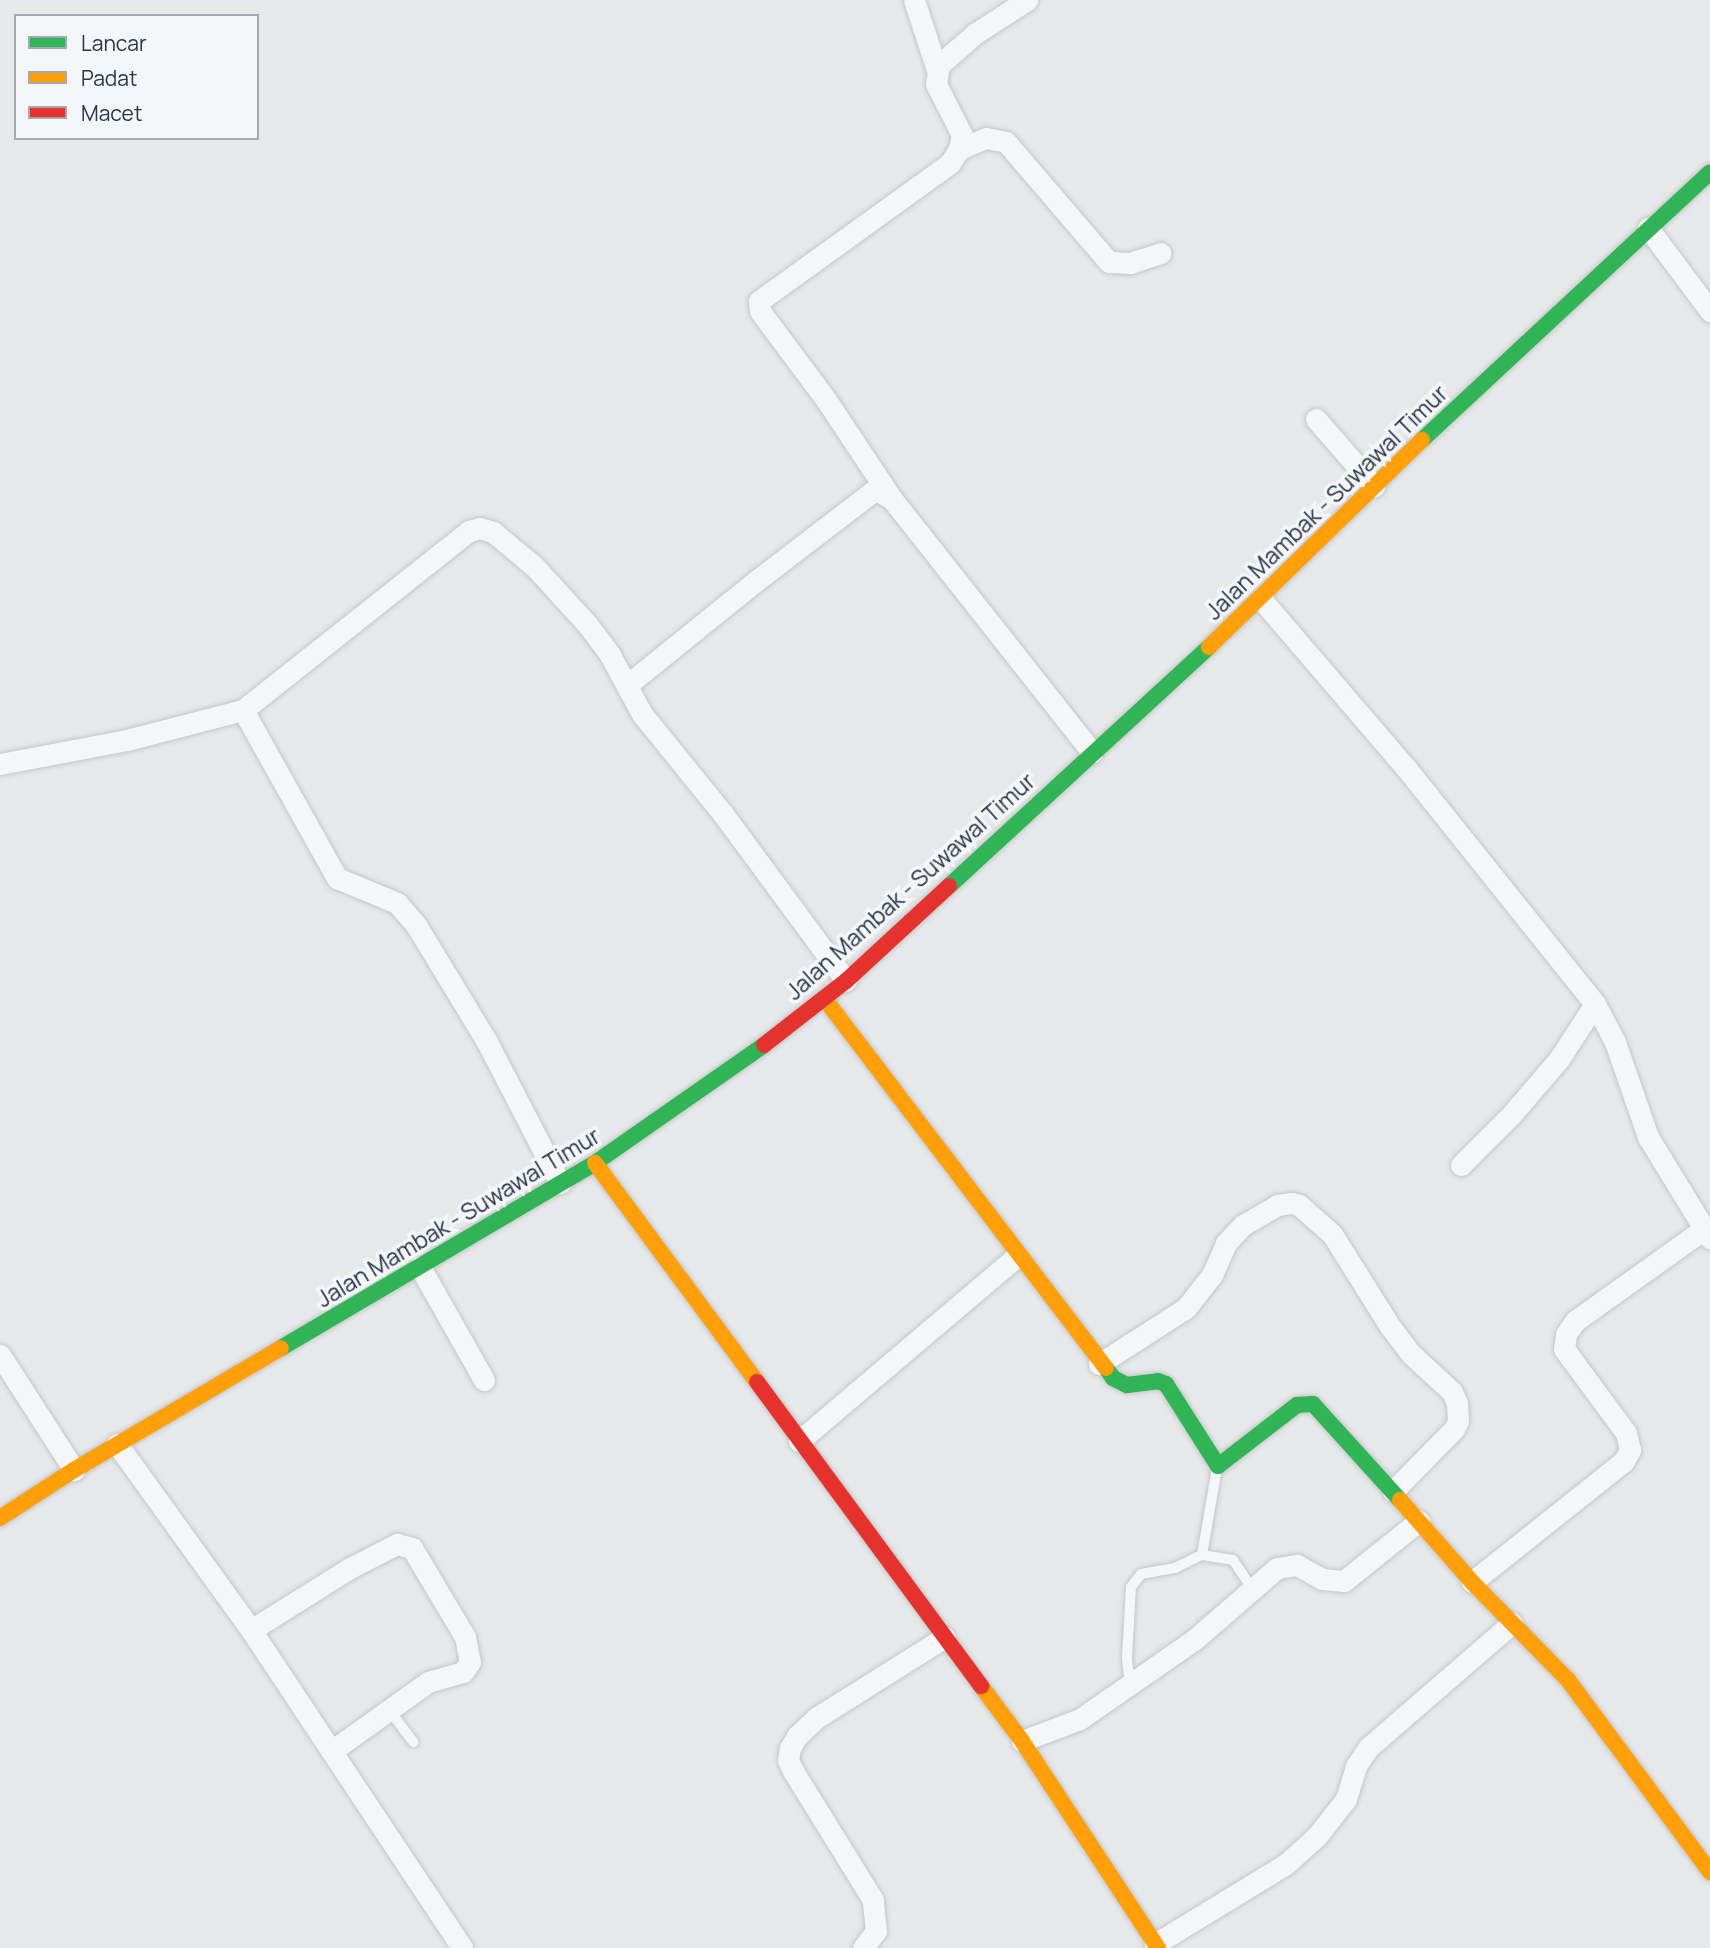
<!DOCTYPE html>
<style>
body{margin:0}
#map{position:relative;width:1710px;height:1948px;overflow:hidden;background:#e6e8ea;font-family:Manrope,sans-serif}
div>[style]{position:absolute}
.roads{filter:drop-shadow(0 0 2px #c4c6c8) drop-shadow(0 0 2px #c4c6c8)}
.lane>*{height:10px;margin:-5px;padding:0 5px;transform-origin:5px;border-radius:5px;background:#f5f6f7}
.street>*{height:21px;margin:-10.5px;padding:0 10.5px;transform-origin:10.5px;border-radius:10.5px;background:#f5f6f7}
.fast>*{height:16px;margin:-8px;padding:0 8px;transform-origin:8px;border-radius:8px;background:#30b455}
.slow>*{height:16px;margin:-8px;padding:0 8px;transform-origin:8px;border-radius:8px;background:#ff9f0a}
.jam>*{height:16px;margin:-8px;padding:0 8px;transform-origin:8px;border-radius:8px;background:#e5322d}
span{translate:-50% -50%;white-space:nowrap;text-align:center;line-height:1.15;-webkit-text-stroke:7px #f4f6f9;paint-order:stroke}
.street-label{font-size:23px;color:#2b3445}
.legend{position:absolute;left:14px;top:14px;width:245px;height:126px;box-sizing:border-box;background:#f4f6f9;border:2px solid #a4a8b1;margin:0;padding:9px 12px;list-style:none;font-size:21px;color:#2b3445}
.legend li{display:flex;align-items:center;gap:14px;height:35px}
.legend b{width:35px;border:2px solid #a4a8b1}
</style>
<div id="map">
<div class="roads">
<div class="lane">
<i style="left:1217px;top:1468px;width:88px;rotate:99.8deg"></i>
<i style="left:1202px;top:1555px;width:31px;rotate:9deg"></i>
<i style="left:1233px;top:1560px;width:34px;rotate:56deg"></i>
<i style="left:1130px;top:1684px;width:26px;rotate:-97deg"></i>
<i style="left:1127px;top:1658px;width:71px;rotate:-86.8deg"></i>
<i style="left:1131px;top:1587px;width:16px;rotate:-52deg"></i>
<i style="left:1141px;top:1574px;width:35px;rotate:-10deg"></i>
<i style="left:1175px;top:1568px;width:30px;rotate:-26deg"></i>
<i style="left:390px;top:1711px;width:39px;rotate:53deg"></i>
</div>
<div class="street">
<i style="left:914px;top:0;width:74px;rotate:71.8deg"></i>
<i style="left:959px;top:149px;width:29px;rotate:-22deg"></i>
<i style="left:986px;top:138px;width:20px;rotate:11deg"></i>
<i style="left:1006px;top:142px;width:158px;rotate:49.4deg"></i>
<i style="left:1109px;top:262px;width:21px;rotate:3deg"></i>
<i style="left:1130px;top:263px;width:32px;rotate:-18deg"></i>
<i style="left:1648px;top:228px;width:104px;rotate:53.2deg"></i>
<i style="left:1316px;top:419px;width:89px;rotate:49.1deg"></i>
<i style="left:892px;top:499px;width:118px;rotate:-123.6deg"></i>
<i style="left:827px;top:401px;width:112px;rotate:-126.7deg"></i>
<i style="left:760px;top:311px;width:10px;rotate:-96deg"></i>
<i style="left:759px;top:301px;width:236px;rotate:-35.8deg"></i>
<i style="left:950px;top:163px;width:17px;rotate:-57deg"></i>
<i style="left:959px;top:149px;width:14px;rotate:-78deg"></i>
<i style="left:962px;top:135px;width:57px;rotate:-117deg"></i>
<i style="left:936px;top:84px;width:19px;rotate:-81deg"></i>
<i style="left:939px;top:65px;width:49px;rotate:-40.9deg"></i>
<i style="left:976px;top:33px;width:61px;rotate:-32.9deg"></i>
<i style="left:1261px;top:599px;width:223px;rotate:49.4deg"></i>
<i style="left:1406px;top:768px;width:302px;rotate:51.3deg"></i>
<i style="left:1595px;top:1004px;width:43px;rotate:62.2deg"></i>
<i style="left:1615px;top:1042px;width:101px;rotate:70.8deg"></i>
<i style="left:1648px;top:1137px;width:119px;rotate:58.5deg"></i>
<i style="left:627px;top:685px;width:166px;rotate:-38.9deg"></i>
<i style="left:756px;top:581px;width:146px;rotate:-37.5deg"></i>
<i style="left:872px;top:492px;width:6px;rotate:-9deg"></i>
<i style="left:878px;top:491px;width:16px;rotate:30deg"></i>
<i style="left:892px;top:499px;width:323px;rotate:51.7deg"></i>
<i style="left:243px;top:710px;width:288px;rotate:-38.4deg"></i>
<i style="left:469px;top:531px;width:11px;rotate:-15deg"></i>
<i style="left:480px;top:528px;width:14px;rotate:17deg"></i>
<i style="left:493px;top:532px;width:53px;rotate:39.7deg"></i>
<i style="left:534px;top:566px;width:79px;rotate:47.6deg"></i>
<i style="left:587px;top:624px;width:39px;rotate:53deg"></i>
<i style="left:610px;top:655px;width:67px;rotate:61.5deg"></i>
<i style="left:642px;top:714px;width:129px;rotate:51deg"></i>
<i style="left:723px;top:814px;width:207px;rotate:53.6deg"></i>
<i style="left:0;top:764px;width:129px;rotate:-10.7deg"></i>
<i style="left:127px;top:740px;width:120px;rotate:-14.5deg"></i>
<i style="left:243px;top:710px;width:193px;rotate:60.8deg"></i>
<i style="left:337px;top:878px;width:65px;rotate:22.6deg"></i>
<i style="left:397px;top:903px;width:29px;rotate:49deg"></i>
<i style="left:416px;top:925px;width:137px;rotate:58.7deg"></i>
<i style="left:487px;top:1042px;width:159px;rotate:62.6deg"></i>
<i style="left:1461px;top:1165px;width:72px;rotate:-45deg"></i>
<i style="left:1512px;top:1114px;width:72px;rotate:-49.5deg"></i>
<i style="left:1559px;top:1059px;width:66px;rotate:-56.8deg"></i>
<i style="left:420px;top:1267px;width:130px;rotate:60.5deg"></i>
<i style="left:0;top:1355px;width:137px;rotate:57.2deg"></i>
<i style="left:1099px;top:1364px;width:103px;rotate:-32.8deg"></i>
<i style="left:1186px;top:1308px;width:42px;rotate:-51.8deg"></i>
<i style="left:1212px;top:1275px;width:35px;rotate:-66deg"></i>
<i style="left:1226px;top:1243px;width:25px;rotate:-47deg"></i>
<i style="left:1243px;top:1225px;width:39px;rotate:-30deg"></i>
<i style="left:1277px;top:1205px;width:15px;rotate:-8deg"></i>
<i style="left:1292px;top:1203px;width:7px;rotate:16deg"></i>
<i style="left:1299px;top:1205px;width:44px;rotate:41.3deg"></i>
<i style="left:1332px;top:1234px;width:107px;rotate:57.9deg"></i>
<i style="left:1389px;top:1325px;width:36px;rotate:53deg"></i>
<i style="left:1411px;top:1354px;width:56px;rotate:42.8deg"></i>
<i style="left:1452px;top:1392px;width:12px;rotate:66deg"></i>
<i style="left:1457px;top:1403px;width:18px;rotate:87deg"></i>
<i style="left:1458px;top:1421px;width:9px;rotate:117deg"></i>
<i style="left:1454px;top:1429px;width:87px;rotate:134.5deg"></i>
<i style="left:799px;top:1441px;width:286px;rotate:-40.3deg"></i>
<i style="left:117px;top:1444px;width:229px;rotate:54.2deg"></i>
<i style="left:251px;top:1630px;width:382px;rotate:56.4deg"></i>
<i style="left:1472px;top:1582px;width:194px;rotate:-38.5deg"></i>
<i style="left:1624px;top:1461px;width:13px;rotate:-61deg"></i>
<i style="left:1630px;top:1450px;width:17px;rotate:-103deg"></i>
<i style="left:1626px;top:1433px;width:104px;rotate:-126.4deg"></i>
<i style="left:1564px;top:1349px;width:15px;rotate:-82deg"></i>
<i style="left:1566px;top:1334px;width:16px;rotate:-55deg"></i>
<i style="left:1575px;top:1321px;width:158px;rotate:-35.5deg"></i>
<i style="left:251px;top:1630px;width:117px;rotate:-32.1deg"></i>
<i style="left:350px;top:1568px;width:53px;rotate:-27.1deg"></i>
<i style="left:397px;top:1544px;width:16px;rotate:15deg"></i>
<i style="left:412px;top:1548px;width:104px;rotate:59.2deg"></i>
<i style="left:465px;top:1637px;width:25px;rotate:79deg"></i>
<i style="left:470px;top:1662px;width:12px;rotate:125deg"></i>
<i style="left:463px;top:1672px;width:36px;rotate:164deg"></i>
<i style="left:428px;top:1682px;width:117px;rotate:144.4deg"></i>
<i style="left:1022px;top:1741px;width:62px;rotate:-20.8deg"></i>
<i style="left:1080px;top:1719px;width:140px;rotate:-34.8deg"></i>
<i style="left:1195px;top:1639px;width:108px;rotate:-40.9deg"></i>
<i style="left:1277px;top:1568px;width:20px;rotate:-9deg"></i>
<i style="left:1297px;top:1565px;width:29px;rotate:29deg"></i>
<i style="left:1322px;top:1579px;width:22px;rotate:5deg"></i>
<i style="left:1344px;top:1581px;width:96px;rotate:-38.7deg"></i>
<i style="left:1155px;top:1944px;width:153px;rotate:-31.4deg"></i>
<i style="left:1286px;top:1864px;width:42px;rotate:-42.1deg"></i>
<i style="left:1317px;top:1836px;width:47px;rotate:-51.9deg"></i>
<i style="left:1346px;top:1799px;width:34px;rotate:-73deg"></i>
<i style="left:1356px;top:1766px;width:23px;rotate:-56deg"></i>
<i style="left:1369px;top:1747px;width:189px;rotate:-40.9deg"></i>
<i style="left:863px;top:1948px;width:21px;rotate:-53deg"></i>
<i style="left:876px;top:1931px;width:31px;rotate:-96deg"></i>
<i style="left:873px;top:1900px;width:152px;rotate:-121.8deg"></i>
<i style="left:793px;top:1771px;width:12px;rotate:-114deg"></i>
<i style="left:788px;top:1760px;width:12px;rotate:-81deg"></i>
<i style="left:790px;top:1748px;width:14px;rotate:-60deg"></i>
<i style="left:797px;top:1736px;width:26px;rotate:-43deg"></i>
<i style="left:816px;top:1718px;width:152px;rotate:-32.1deg"></i>
</div>
<div class="fast">
<i style="left:1422px;top:440px;width:393px;rotate:-42.9deg"></i>
<i style="left:949px;top:886px;width:353px;rotate:-42.6deg"></i>
<i style="left:281px;top:1348px;width:364px;rotate:-30.5deg"></i>
<i style="left:595px;top:1163px;width:206px;rotate:-34.9deg"></i>
<i style="left:1106px;top:1368px;width:12px;rotate:55deg"></i>
<i style="left:1113px;top:1378px;width:16px;rotate:27deg"></i>
<i style="left:1127px;top:1385px;width:31px;rotate:-7deg"></i>
<i style="left:1158px;top:1381px;width:9px;rotate:21deg"></i>
<i style="left:1166px;top:1384px;width:97px;rotate:57.6deg"></i>
<i style="left:1218px;top:1466px;width:100px;rotate:-37.7deg"></i>
<i style="left:1297px;top:1405px;width:16px;rotate:-4deg"></i>
<i style="left:1313px;top:1404px;width:130px;rotate:47.8deg"></i>
</div>
<div class="slow">
<i style="left:1209px;top:647px;width:297px;rotate:-44.2deg"></i>
<i style="left:824px;top:998px;width:465px;rotate:52.7deg"></i>
<i style="left:595px;top:1163px;width:272px;rotate:53.5deg"></i>
<i style="left:1400px;top:1500px;width:109px;rotate:48.7deg"></i>
<i style="left:1472px;top:1582px;width:137px;rotate:45.6deg"></i>
<i style="left:1568px;top:1680px;width:239px;rotate:53.5deg"></i>
<i style="left:0;top:1518px;width:88px;rotate:-33deg"></i>
<i style="left:74px;top:1470px;width:240px;rotate:-30.5deg"></i>
<i style="left:981px;top:1686px;width:69px;rotate:53.3deg"></i>
<i style="left:1022px;top:1741px;width:248px;rotate:56.7deg"></i>
</div>
<div class="jam">
<i style="left:764px;top:1045px;width:104px;rotate:-38deg"></i>
<i style="left:846px;top:981px;width:140px;rotate:-42.7deg"></i>
<i style="left:757px;top:1382px;width:378px;rotate:53.6deg"></i>
</div>
</div>
<div class="street-label">
<span style="left:1326px;top:502px;rotate:-44deg">Jalan Mambak - Suwawal Timur</span>
<span style="left:910px;top:886px;rotate:-42deg">Jalan Mambak - Suwawal Timur</span>
<span style="left:458px;top:1217px;rotate:-31deg">Jalan Mambak - Suwawal Timur</span>
</div>
<ul class="legend">
<li><b style="height:9px;background:#30b455"></b>Lancar</li>
<li><b style="height:9px;background:#ff9f0a"></b>Padat</li>
<li><b style="height:9px;background:#e5322d"></b>Macet</li>
</ul>
</div>
